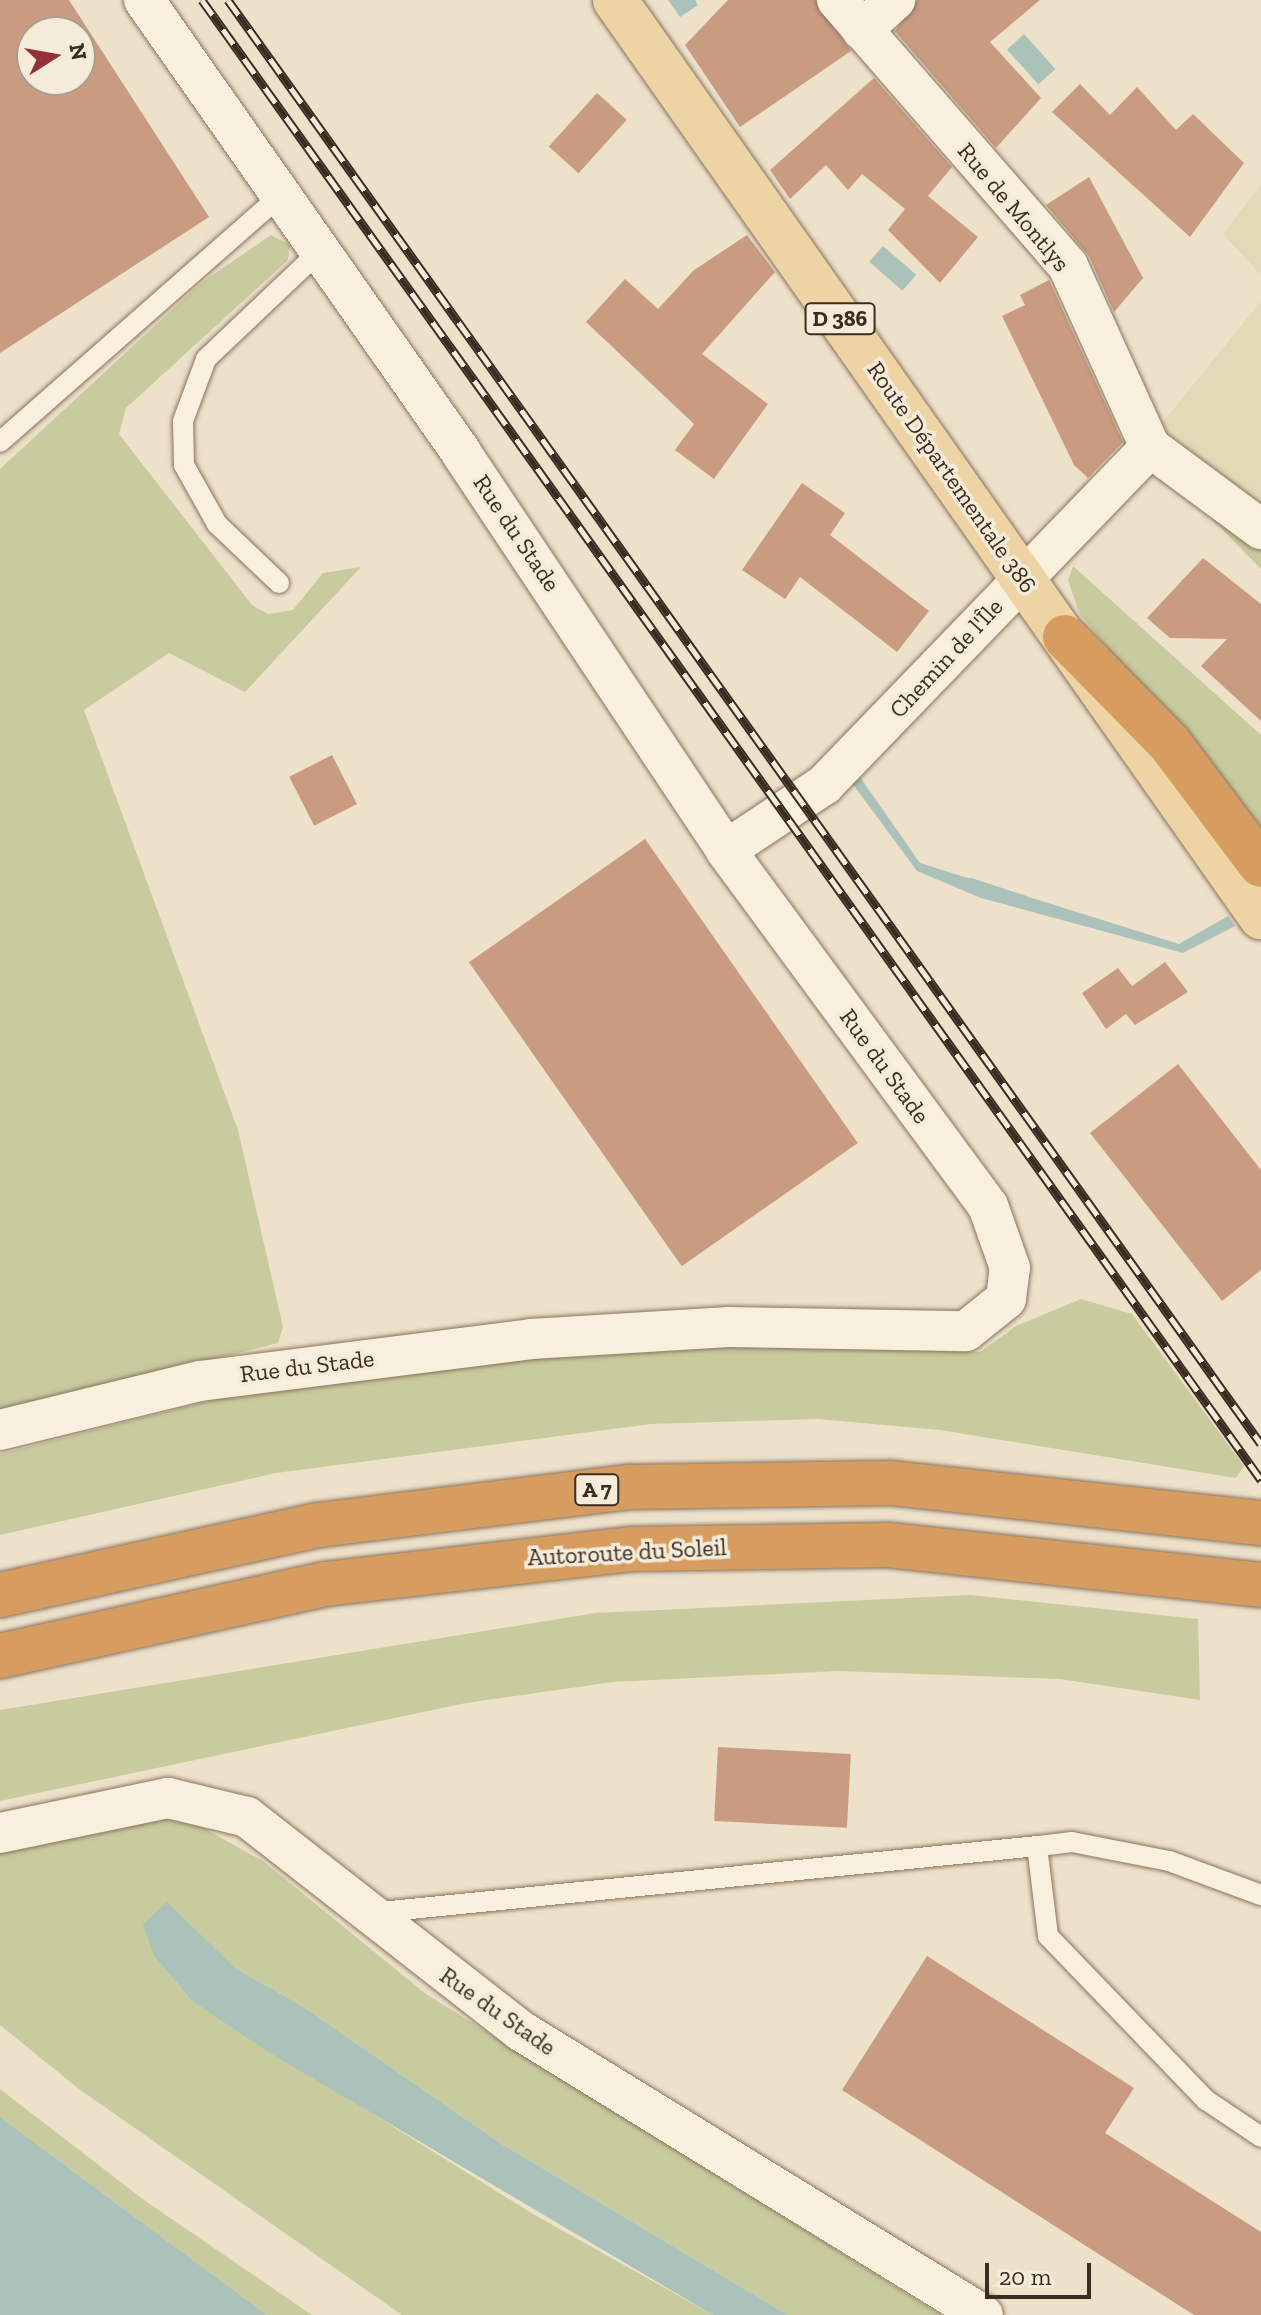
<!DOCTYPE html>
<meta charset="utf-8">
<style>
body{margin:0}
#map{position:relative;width:1261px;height:2315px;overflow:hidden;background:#ede1ca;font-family:"Zilla Slab",serif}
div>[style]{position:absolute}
.farmland>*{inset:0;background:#e3d9b7}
.green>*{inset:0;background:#c8cb9e}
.water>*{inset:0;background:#aac2ba;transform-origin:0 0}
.stream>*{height:11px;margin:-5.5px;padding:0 5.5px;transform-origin:5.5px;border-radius:5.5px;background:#aac2ba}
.building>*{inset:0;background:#c99c81;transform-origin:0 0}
.roads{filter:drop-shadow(0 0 2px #89735f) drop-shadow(0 0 2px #89735f)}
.service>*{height:20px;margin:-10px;padding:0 10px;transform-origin:10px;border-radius:10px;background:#f8efdd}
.minor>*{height:40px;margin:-20px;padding:0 20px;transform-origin:20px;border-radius:20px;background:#f8efdd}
.primary>*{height:44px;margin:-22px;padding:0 22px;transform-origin:22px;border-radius:22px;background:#eed3a4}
.motorway>*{height:44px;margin:-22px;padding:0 22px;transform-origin:22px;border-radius:22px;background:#d79d60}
.rail>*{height:9px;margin-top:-4.5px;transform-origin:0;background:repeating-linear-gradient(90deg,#f5ebd9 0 18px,#3a2c21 0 36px);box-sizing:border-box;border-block:2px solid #3a2c21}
span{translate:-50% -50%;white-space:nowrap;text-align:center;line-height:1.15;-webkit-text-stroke:7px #f5ebd9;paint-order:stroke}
.shield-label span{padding:2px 6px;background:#f5ebd9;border:2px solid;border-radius:6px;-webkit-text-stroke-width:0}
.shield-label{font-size:22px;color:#3a2c21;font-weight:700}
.street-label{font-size:24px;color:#3a2c21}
.north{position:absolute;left:16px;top:16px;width:80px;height:80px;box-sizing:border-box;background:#f5ebd9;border:2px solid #aa9f8f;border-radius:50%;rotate:79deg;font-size:22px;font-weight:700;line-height:32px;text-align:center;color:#3a2c21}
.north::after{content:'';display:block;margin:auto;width:28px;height:36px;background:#963137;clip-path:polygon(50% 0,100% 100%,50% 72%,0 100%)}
.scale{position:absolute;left:985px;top:2263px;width:106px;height:36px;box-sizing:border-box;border:4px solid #3a2c21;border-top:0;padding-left:10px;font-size:24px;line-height:28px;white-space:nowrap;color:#3a2c21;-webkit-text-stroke:6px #f5ebd9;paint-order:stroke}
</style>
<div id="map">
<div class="farmland">
<i style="clip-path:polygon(1261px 184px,1261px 275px,1223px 234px)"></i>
<i style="clip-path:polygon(1261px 301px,1261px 515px,1159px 427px)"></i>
</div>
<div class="green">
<i style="clip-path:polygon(271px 235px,290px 245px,288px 260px,126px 408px,119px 434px,252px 605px,268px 614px,293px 610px,323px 573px,361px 567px,245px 692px,169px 653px,84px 710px,238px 1130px,283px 1327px,278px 1343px,0 1412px,0 469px,201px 283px)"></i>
<i style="clip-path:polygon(1204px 511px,1261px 547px,1261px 569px)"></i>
<i style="clip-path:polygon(1073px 566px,1261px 735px,1261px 836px,1079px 613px,1068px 580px)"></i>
<i style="clip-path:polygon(1081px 1299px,1132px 1314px,1244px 1466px,1236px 1478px,940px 1430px,818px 1419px,651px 1424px,276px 1473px,0 1535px,0 1454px,236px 1394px,398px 1368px,737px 1342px,980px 1352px,1016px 1326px)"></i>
<i style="clip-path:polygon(970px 1595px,1198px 1619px,1200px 1700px,1060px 1679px,837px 1671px,613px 1682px,466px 1703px,0 1801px,0 1710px,595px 1613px)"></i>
<i style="clip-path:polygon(178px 1814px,263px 1861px,426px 1994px,941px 2315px,788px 2315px,500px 2143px,302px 2006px,235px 1968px,166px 1903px,148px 1930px,154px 1956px,192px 2001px,533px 2214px,713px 2315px,402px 2315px,79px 2089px,0 2025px,0 1845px)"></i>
<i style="clip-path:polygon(0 2089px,144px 2200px,312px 2315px,267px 2315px,0 2117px)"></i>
</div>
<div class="water">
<i style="clip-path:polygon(668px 0,695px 0,698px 5px,680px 17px)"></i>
<i style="left:1024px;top:34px;width:47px;height:23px;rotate:48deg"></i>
<i style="left:883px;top:246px;width:44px;height:21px;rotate:41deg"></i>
<i style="clip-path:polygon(860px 777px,920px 863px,1179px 944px,1228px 916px,1235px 926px,1183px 953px,981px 898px,917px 871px,852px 783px)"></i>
<i style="clip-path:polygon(167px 1902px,235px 1968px,302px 2006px,500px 2143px,788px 2315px,713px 2315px,270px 2053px,192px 2001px,154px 1956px,143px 1924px)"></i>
<i style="clip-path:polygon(0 2117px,267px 2315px,0 2315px)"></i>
</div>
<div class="stream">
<i style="left:970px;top:883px;width:55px;rotate:18.1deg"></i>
</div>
<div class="building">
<i style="clip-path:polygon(evenodd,0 0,69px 0,209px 217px,0 353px,0 0,32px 32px,80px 32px,80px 80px,32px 80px,32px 32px)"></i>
<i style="clip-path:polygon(728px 0,815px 0,851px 51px,740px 127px,685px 45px)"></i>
<i style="clip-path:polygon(917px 0,1040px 0,990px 42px,1041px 98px,996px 148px,895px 31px)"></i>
<i style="clip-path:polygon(874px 78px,952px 167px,928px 196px,978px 237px,940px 283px,888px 230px,905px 209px,862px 174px,848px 190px,826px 165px,790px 199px,770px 170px)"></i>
<i style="clip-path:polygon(1080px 84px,1110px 115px,1137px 87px,1176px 130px,1193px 114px,1244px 163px,1190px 237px,1052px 112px)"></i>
<i style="left:597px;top:93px;width:40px;height:72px;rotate:42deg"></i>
<i style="clip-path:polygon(1089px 177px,1143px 278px,1114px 312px,1089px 256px,1046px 205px)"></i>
<i style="clip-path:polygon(747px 235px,775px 272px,702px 354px,768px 404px,714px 479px,675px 450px,694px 424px,586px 322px,625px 279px,658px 309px,694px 270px)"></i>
<i style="clip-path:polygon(1049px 280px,1123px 442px,1088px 478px,1074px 465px,1002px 316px,1025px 305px,1020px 295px)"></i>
<i style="clip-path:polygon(802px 483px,845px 513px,830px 535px,929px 611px,897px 652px,800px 577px,785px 599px,742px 570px)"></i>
<i style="clip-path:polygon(1203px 558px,1261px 604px,1261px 721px,1201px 666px,1227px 639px,1170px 638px,1147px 618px)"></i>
<i style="left:332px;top:755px;width:55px;height:48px;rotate:63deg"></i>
<i style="left:645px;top:839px;width:371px;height:215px;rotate:55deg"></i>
<i style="clip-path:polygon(1165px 962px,1188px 992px,1135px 1025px,1126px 1014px,1106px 1029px,1082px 993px,1118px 968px,1132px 986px)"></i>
<i style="clip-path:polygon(1178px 1064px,1261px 1170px,1261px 1270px,1222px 1301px,1090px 1133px)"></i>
<i style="left:718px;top:1747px;width:133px;height:74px;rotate:3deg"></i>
<i style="clip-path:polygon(927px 1956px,1134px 2088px,1105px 2133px,1261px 2232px,1261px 2315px,1194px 2315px,842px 2090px)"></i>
</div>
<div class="roads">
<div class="service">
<i style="left:0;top:442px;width:374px;rotate:-41.3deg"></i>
<i style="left:279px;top:583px;width:86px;rotate:-136.4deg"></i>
<i style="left:217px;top:524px;width:68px;rotate:-119.2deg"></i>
<i style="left:184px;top:465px;width:44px;rotate:-91.3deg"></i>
<i style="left:183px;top:421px;width:66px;rotate:-69.6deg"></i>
<i style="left:206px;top:359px;width:157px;rotate:-43.5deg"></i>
<i style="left:1261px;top:1895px;width:98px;rotate:-159.7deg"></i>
<i style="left:1169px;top:1861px;width:99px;rotate:-168.9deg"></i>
<i style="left:1072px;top:1842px;width:35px;rotate:173deg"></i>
<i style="left:1037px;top:1846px;width:91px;rotate:83deg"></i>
<i style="left:1048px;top:1936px;width:228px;rotate:46.1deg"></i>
<i style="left:1206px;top:2100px;width:66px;rotate:33.9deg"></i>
<i style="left:371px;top:1913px;width:669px;rotate:-5.74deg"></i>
</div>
<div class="minor">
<i style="left:837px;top:0;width:352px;rotate:49deg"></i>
<i style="left:1068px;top:266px;width:199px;rotate:65.6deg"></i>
<i style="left:1150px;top:447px;width:138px;rotate:36.5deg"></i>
<i style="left:862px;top:30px;width:45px;rotate:-42.3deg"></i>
<i style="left:726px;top:850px;width:118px;rotate:-33.6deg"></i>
<i style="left:824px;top:785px;width:470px;rotate:-46deg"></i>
<i style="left:0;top:1430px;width:206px;rotate:-13.8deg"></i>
<i style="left:200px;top:1381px;width:334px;rotate:-7.2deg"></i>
<i style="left:531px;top:1339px;width:198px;rotate:-3.5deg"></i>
<i style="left:729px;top:1327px;width:237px;rotate:1deg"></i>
<i style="left:966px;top:1331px;width:51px;rotate:-38.7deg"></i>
<i style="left:1006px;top:1299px;width:31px;rotate:-83deg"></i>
<i style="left:1010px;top:1268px;width:66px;rotate:-109.5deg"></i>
<i style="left:988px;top:1206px;width:442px;rotate:-126.4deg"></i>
<i style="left:726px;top:850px;width:478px;rotate:-123.7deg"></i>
<i style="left:461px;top:452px;width:552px;rotate:-125.04deg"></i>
<i style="left:0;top:1833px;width:172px;rotate:-11.8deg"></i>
<i style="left:168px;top:1798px;width:81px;rotate:13.5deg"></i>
<i style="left:247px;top:1817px;width:348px;rotate:38deg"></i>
<i style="left:521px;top:2031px;width:542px;rotate:31.58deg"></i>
</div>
<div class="primary">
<i style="left:615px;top:0;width:1122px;rotate:54.84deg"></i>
</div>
<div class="motorway">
<i style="left:1065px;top:637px;width:150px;rotate:45.5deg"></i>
<i style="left:1170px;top:744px;width:151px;rotate:53.1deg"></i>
<i style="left:0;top:1595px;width:327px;rotate:-12.4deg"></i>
<i style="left:319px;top:1525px;width:313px;rotate:-7deg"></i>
<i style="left:630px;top:1487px;width:261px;rotate:-0.9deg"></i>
<i style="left:891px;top:1483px;width:372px;rotate:6.2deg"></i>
<i style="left:0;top:1656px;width:333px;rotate:-12.5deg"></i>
<i style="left:325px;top:1584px;width:310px;rotate:-6.5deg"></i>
<i style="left:633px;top:1549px;width:255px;rotate:-0.9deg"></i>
<i style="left:888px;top:1545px;width:375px;rotate:6.1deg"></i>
</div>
</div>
<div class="rail">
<i style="left:202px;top:0;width:1820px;rotate:54.41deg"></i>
<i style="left:228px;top:0;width:1775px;rotate:54.42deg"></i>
</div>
<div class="shield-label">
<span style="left:840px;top:319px">D 386</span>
<span style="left:597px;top:1490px">A 7</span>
</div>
<div class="street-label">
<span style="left:1014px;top:207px;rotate:50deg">Rue de Montlys</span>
<span style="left:952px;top:477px;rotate:55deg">Route Départementale 386</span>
<span style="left:517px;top:533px;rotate:56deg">Rue du Stade</span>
<span style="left:946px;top:658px;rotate:-47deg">Chemin de l'Île</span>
<span style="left:885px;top:1066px;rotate:54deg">Rue du Stade</span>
<span style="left:307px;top:1366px;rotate:-7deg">Rue du Stade</span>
<span style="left:627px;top:1552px;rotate:-3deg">Autoroute du Soleil</span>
<span style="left:498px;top:2011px;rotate:35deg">Rue du Stade</span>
</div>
<div class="north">N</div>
<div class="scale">20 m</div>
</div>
